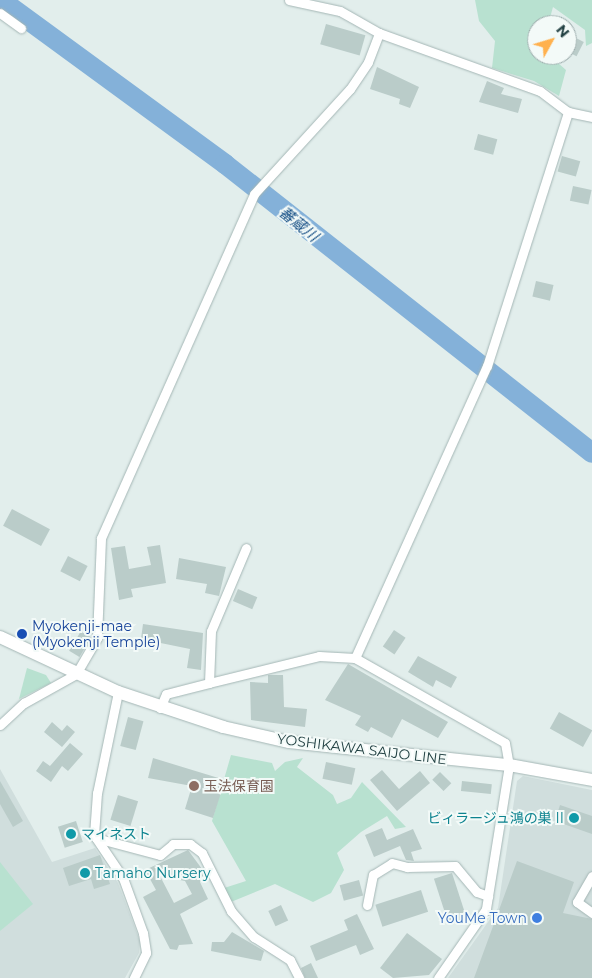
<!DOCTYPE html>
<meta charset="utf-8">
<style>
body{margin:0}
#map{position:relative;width:592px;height:978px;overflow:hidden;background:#e2eeec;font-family:Montserrat,"Noto Sans JP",sans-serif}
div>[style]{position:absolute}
.built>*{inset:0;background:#d0dedd}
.green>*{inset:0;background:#b8e1d0}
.river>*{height:20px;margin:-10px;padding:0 10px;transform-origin:10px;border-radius:10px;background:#84b1d9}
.building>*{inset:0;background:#baccc9;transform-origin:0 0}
.roads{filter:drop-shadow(0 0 1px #a4b6b5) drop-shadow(0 0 1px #a4b6b5)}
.minor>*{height:9px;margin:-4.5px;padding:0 4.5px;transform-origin:4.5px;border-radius:4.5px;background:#fff}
.secondary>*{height:12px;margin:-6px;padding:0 6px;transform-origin:6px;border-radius:6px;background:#fff}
.dots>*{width:14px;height:14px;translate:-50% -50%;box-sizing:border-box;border:2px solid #f3faf8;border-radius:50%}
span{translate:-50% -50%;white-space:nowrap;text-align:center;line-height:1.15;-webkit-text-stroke:4px #f3faf8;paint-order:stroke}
.transit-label{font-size:14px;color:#164399}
.left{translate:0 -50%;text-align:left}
.street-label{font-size:14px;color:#203f41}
.education-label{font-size:14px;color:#785e54}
.culture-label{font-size:14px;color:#0d838f}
.right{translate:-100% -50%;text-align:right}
.shop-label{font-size:14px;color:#366cbe}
.water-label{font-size:15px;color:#134d84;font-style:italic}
.north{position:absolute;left:527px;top:15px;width:50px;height:50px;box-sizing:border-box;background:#f3faf8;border:1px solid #9fafaf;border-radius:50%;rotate:51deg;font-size:14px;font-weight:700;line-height:20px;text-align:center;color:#203f41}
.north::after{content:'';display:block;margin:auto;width:18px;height:22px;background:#ffb14e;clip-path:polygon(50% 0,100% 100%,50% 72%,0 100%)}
</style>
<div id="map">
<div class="built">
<i style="clip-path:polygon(0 769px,52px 862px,95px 848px,118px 883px,140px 941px,139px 953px,125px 978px,0 978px)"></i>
<i style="clip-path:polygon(523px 776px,592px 790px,592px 978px,448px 978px,498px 908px,517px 781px)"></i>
</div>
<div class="green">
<i style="clip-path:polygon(475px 0,592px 0,592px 43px,586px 46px,585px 30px,553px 7px,548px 25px,537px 25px,537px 55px,549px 55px,566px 70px,559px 96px,534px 81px,492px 68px,495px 41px,479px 21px)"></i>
<i style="clip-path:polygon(27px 668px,46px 675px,51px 683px,19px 699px)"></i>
<i style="clip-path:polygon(231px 755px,272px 763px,275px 771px,285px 762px,303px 758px,297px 767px,333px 795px,337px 804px,351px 798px,362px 782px,406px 827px,395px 829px,387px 816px,361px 832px,337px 853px,344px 870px,331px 893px,313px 902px,275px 884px,231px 902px,221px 889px,246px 881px,212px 821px)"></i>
<i style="clip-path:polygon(0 862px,33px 904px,0 931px)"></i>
</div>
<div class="river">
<i style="left:1px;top:0;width:278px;rotate:36.2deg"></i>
<i style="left:225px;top:164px;width:467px;rotate:38.2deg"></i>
</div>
<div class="building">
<i style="left:326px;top:24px;width:41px;height:21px;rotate:16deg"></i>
<i style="left:574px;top:37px;width:11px;height:16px;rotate:27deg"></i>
<i style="clip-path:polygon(377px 67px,419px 87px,410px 108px,399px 104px,400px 99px,370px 89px)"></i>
<i style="clip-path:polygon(487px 81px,504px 88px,501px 94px,522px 99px,518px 113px,479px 102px)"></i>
<i style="left:478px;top:134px;width:20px;height:16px;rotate:15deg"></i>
<i style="left:562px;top:156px;width:19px;height:16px;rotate:16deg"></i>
<i style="left:573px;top:186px;width:19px;height:15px;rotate:12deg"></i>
<i style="left:536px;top:281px;width:18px;height:16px;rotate:13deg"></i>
<i style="left:12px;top:509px;width:43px;height:19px;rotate:28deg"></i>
<i style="clip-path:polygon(160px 545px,166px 583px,131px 589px,133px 597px,119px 600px,111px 548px,125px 546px,129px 569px,151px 565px,147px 547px)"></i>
<i style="left:68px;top:556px;width:22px;height:17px;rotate:27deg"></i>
<i style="clip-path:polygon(179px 558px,226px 567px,219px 596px,205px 593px,207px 584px,176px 579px)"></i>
<i style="left:238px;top:589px;width:21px;height:13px;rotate:23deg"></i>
<i style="clip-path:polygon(143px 624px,203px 633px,201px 670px,187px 668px,190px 649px,141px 639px)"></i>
<i style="left:394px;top:630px;width:14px;height:20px;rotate:34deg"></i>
<i style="left:81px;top:631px;width:12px;height:23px;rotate:31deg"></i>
<i style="clip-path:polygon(418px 656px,457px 677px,451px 688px,436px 680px,433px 687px,408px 672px)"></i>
<i style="clip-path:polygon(348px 664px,448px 722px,438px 738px,402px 719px,392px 738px,371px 727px,368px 732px,355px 725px,361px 716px,325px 700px)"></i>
<i style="clip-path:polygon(268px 675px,283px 675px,284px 707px,307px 709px,305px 727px,251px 720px,250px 682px,268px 683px)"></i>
<i style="left:559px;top:712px;width:38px;height:19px;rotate:29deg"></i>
<i style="left:128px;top:717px;width:16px;height:30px;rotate:15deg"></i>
<i style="clip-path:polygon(52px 722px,62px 731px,67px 725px,75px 732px,62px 747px,44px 732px)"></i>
<i style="clip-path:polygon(70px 743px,83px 754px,68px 771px,62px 766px,51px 782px,36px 771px,43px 761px,50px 766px)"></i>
<i style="clip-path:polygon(153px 758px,225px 780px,213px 818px,185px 809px,192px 786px,148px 778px)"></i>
<i style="left:326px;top:762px;width:30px;height:17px;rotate:12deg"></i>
<i style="clip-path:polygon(382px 770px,399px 789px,420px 771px,430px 783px,397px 811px,370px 780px)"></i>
<i style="left:440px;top:772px;width:16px;height:11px;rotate:45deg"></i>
<i style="clip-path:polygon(0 781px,23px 821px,13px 827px,0 804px)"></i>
<i style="left:462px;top:781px;width:30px;height:10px;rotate:6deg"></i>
<i style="left:118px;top:795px;width:21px;height:26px;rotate:17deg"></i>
<i style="clip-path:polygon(560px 805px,592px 816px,592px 834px,555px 821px)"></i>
<i style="left:76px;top:821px;width:22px;height:19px;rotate:72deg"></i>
<i style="clip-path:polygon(382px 828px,387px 840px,413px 829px,422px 849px,411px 852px,414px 861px,406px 860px,400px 846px,374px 857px,365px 835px)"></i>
<i style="clip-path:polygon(evenodd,188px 850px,205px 873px,200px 882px,208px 899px,180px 914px,193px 944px,179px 945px,177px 950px,170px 949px,143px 897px,156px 890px,145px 870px,188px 850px,160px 876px,185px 881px,192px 894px,174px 903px,160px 876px)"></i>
<i style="clip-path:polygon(100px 855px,110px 884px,94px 889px,91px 879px,69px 886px,63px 868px)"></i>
<i style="clip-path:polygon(517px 861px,574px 882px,563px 913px,592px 919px,592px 978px,474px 978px)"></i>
<i style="left:452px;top:873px;width:47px;height:19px;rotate:72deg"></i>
<i style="left:359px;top:880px;width:16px;height:20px;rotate:75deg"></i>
<i style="left:421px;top:890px;width:23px;height:48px;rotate:72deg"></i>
<i style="left:281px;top:905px;width:17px;height:14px;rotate:65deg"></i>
<i style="clip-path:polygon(357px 914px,374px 949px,360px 955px,356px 945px,316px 961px,310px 946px,348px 930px,344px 920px)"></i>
<i style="clip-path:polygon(232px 932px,264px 951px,261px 961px,211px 951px,212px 942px,224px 942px)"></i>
<i style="clip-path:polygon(407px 933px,442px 959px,429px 975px,393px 978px,380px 968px)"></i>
<i style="clip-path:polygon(311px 963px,318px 978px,305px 978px,301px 968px)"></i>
</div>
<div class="roads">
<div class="minor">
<i style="left:289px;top:0;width:52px;rotate:12.2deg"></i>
<i style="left:340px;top:11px;width:45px;rotate:29.4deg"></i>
<i style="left:379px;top:33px;width:171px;rotate:19.8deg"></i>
<i style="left:540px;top:91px;width:35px;rotate:37deg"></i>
<i style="left:568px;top:112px;width:25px;rotate:12deg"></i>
<i style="left:0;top:13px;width:26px;rotate:36deg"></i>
<i style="left:355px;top:658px;width:320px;rotate:-65.7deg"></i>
<i style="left:487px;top:366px;width:267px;rotate:-72.3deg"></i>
<i style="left:209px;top:683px;width:52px;rotate:-87.8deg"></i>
<i style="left:211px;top:631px;width:90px;rotate:-67.1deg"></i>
<i style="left:118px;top:692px;width:103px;rotate:101.7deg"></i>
<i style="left:97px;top:793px;width:42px;rotate:94.1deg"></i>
<i style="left:94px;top:835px;width:52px;rotate:56deg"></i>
<i style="left:123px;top:878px;width:59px;rotate:70deg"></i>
<i style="left:143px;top:933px;width:20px;rotate:81deg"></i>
<i style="left:146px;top:953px;width:28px;rotate:116deg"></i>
<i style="left:160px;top:708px;width:15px;rotate:-67deg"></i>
<i style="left:166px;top:694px;width:44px;rotate:-14.3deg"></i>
<i style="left:209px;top:683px;width:113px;rotate:-13.8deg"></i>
<i style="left:319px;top:656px;width:36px;rotate:3deg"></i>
<i style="left:355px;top:658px;width:172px;rotate:29.5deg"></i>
<i style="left:505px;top:743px;width:22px;rotate:80deg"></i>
<i style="left:509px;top:765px;width:146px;rotate:99.1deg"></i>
<i style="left:486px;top:909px;width:84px;rotate:124.8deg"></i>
<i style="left:0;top:725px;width:33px;rotate:-43deg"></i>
<i style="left:24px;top:703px;width:60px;rotate:-29.1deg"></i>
<i style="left:76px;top:674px;width:42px;rotate:-59.7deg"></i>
<i style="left:97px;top:638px;width:100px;rotate:-87.7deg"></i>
<i style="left:101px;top:538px;width:376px;rotate:-66deg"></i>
<i style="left:254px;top:194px;width:142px;rotate:-47.6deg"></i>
<i style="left:350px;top:89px;width:32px;rotate:-56deg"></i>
<i style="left:368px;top:62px;width:31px;rotate:-69deg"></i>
<i style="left:96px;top:838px;width:66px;rotate:14.9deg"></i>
<i style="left:160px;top:855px;width:17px;rotate:-40deg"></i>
<i style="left:173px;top:844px;width:17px"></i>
<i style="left:190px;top:844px;width:15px;rotate:37deg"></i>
<i style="left:202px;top:853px;width:65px;rotate:63.4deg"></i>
<i style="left:231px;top:911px;width:35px;rotate:49deg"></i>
<i style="left:254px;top:937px;width:43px;rotate:32.6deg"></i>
<i style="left:290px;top:960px;width:20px;rotate:63deg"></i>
<i style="left:592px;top:876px;width:30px;rotate:120deg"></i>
<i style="left:577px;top:902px;width:19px;rotate:36deg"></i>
<i style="left:367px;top:905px;width:31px;rotate:-79deg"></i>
<i style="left:373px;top:875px;width:22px;rotate:-32deg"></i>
<i style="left:392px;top:863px;width:16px;rotate:15deg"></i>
<i style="left:407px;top:867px;width:48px;rotate:-1.2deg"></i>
<i style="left:455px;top:866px;width:34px;rotate:50deg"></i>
<i style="left:477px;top:892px;width:12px;rotate:20deg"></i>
</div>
<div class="secondary">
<i style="left:0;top:637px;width:130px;rotate:25deg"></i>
<i style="left:118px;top:692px;width:111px;rotate:18.4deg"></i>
<i style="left:223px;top:727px;width:68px;rotate:12.8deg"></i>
<i style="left:289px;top:742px;width:221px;rotate:6deg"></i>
<i style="left:509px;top:765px;width:84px;rotate:10.2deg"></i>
</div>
</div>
<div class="dots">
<i style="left:22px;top:634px;background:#1a4fb4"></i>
<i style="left:194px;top:786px;background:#8d6e63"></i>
<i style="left:574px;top:818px;background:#0f9aa8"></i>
<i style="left:71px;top:834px;background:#0f9aa8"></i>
<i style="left:85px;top:873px;background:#0f9aa8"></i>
<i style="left:537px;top:918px;background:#3f7fe0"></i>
</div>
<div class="transit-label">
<span class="left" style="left:32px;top:634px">Myokenji-mae<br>(Myokenji Temple)</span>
</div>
<div class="street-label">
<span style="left:362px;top:749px;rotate:7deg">YOSHIKAWA SAIJO LINE</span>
</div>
<div class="education-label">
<span class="left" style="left:204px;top:786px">玉法保育園</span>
</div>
<div class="culture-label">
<span class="right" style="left:564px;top:818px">ビィラージュ鴻の巣 II</span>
<span class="left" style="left:81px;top:834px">マイネスト</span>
<span class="left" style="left:95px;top:873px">Tamaho Nursery</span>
</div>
<div class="shop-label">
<span class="right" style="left:527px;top:918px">YouMe Town</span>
</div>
<div class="water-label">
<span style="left:299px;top:224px;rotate:39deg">蕃蔵川</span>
</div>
<div class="north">N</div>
</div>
